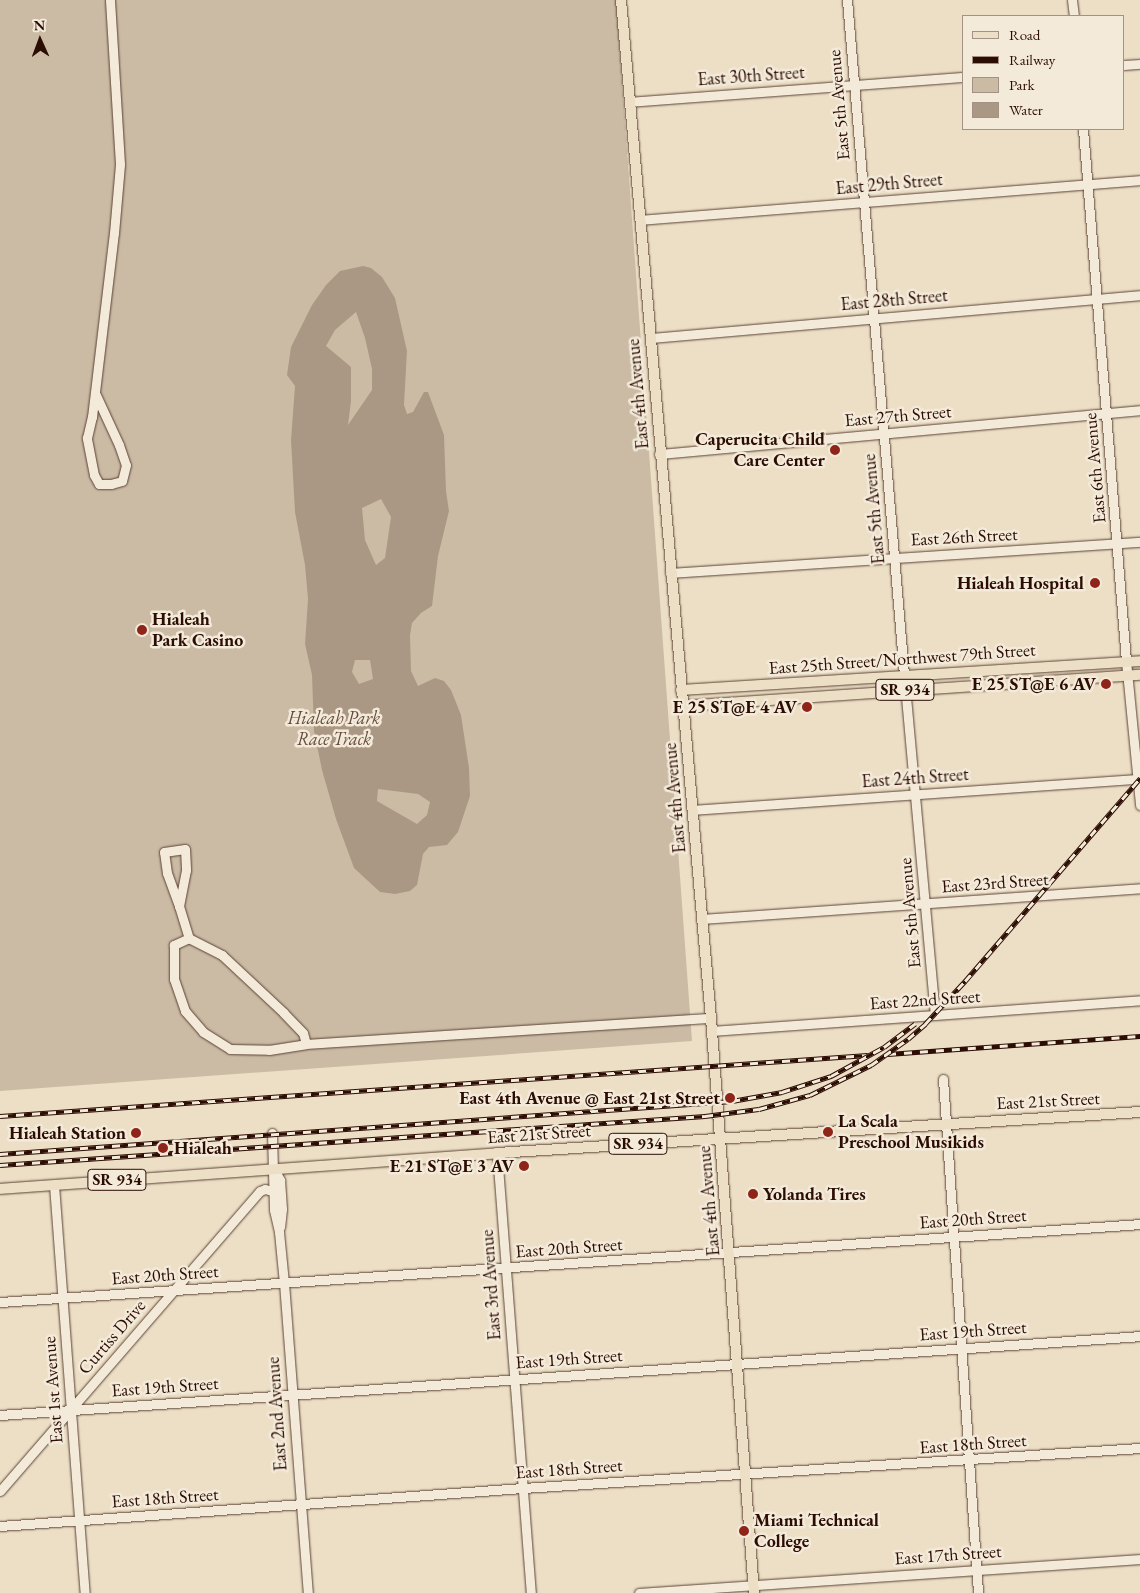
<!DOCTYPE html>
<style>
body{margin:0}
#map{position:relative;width:1140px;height:1593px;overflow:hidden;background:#ecdfc6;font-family:"EB Garamond",serif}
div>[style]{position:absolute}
.green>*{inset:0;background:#cbbba5}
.water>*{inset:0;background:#ab9884}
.roads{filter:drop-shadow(0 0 1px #5c4234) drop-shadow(0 0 1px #5c4234)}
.minor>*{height:9px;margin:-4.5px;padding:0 4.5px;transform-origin:4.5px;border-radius:4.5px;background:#f3eada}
.major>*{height:10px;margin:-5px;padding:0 5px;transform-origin:5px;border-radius:5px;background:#ecdfc6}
.rail>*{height:4.5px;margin-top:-2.25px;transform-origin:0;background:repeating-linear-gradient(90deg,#f3eada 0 8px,#2c0d03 0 16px);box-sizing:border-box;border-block:1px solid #2c0d03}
.dots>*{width:14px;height:14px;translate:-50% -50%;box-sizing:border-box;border:2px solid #f3eada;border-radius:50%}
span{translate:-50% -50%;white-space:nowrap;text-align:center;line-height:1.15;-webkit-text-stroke:5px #f3eada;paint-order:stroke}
.shield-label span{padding:1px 4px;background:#f3eada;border:1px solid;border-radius:4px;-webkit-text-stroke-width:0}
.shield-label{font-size:16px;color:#2c0d03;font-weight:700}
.street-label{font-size:18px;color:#2c0d03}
.poi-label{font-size:18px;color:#2c0d03;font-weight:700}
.right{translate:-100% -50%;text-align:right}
.left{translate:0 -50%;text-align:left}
.park-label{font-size:18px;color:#644a3c;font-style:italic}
.legend{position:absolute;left:962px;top:15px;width:162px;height:115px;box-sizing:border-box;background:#f3eada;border:1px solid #a39284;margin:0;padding:6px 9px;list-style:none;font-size:15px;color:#2c0d03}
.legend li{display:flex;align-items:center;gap:10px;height:25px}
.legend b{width:25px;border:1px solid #a39284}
.north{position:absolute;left:15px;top:15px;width:50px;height:50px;-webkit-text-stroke:4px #f3eada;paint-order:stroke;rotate:358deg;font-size:14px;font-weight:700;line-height:20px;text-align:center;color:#2c0d03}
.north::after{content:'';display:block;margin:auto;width:18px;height:22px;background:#2c0d03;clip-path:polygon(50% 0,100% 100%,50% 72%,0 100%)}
</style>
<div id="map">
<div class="green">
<i style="clip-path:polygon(0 0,616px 0,692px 1041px,0 1091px)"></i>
</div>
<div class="water">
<i style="clip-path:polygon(evenodd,363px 266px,371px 268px,382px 277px,395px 298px,407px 351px,404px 405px,407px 414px,413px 412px,424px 392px,428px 392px,444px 435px,446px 491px,449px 511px,438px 556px,432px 606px,421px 613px,412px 623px,410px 635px,411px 671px,418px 686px,435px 678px,444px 681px,451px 690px,461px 715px,469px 768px,470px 796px,458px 832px,447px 845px,429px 847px,423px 854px,417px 885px,410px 891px,395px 894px,380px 892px,354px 868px,336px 819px,322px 770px,314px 731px,312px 675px,305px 644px,308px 599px,305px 565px,295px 512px,291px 440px,295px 386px,287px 375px,291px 347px,312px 305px,326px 285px,340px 271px,363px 266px,356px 312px,365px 338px,372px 369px,372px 390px,348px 425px,351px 401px,351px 367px,326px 346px,335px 330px,356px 312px,363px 266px,381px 499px,391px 517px,385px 558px,376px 565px,365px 540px,362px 508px,381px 499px,363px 266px,355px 660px,370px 660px,373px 679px,359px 684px,352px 672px,355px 660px,363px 266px,378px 789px,418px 794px,430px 802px,427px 815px,417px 824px,377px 801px,378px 789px)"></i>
</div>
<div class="roads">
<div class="minor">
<i style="left:847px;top:0;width:677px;rotate:85.17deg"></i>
<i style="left:904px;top:675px;width:341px;rotate:84.8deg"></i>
<i style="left:1072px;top:0;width:16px;rotate:83deg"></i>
<i style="left:1124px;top:65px;width:16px;rotate:-4deg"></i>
<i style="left:629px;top:102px;width:336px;rotate:-4.3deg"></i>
<i style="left:1083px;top:129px;width:534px;rotate:85.38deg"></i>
<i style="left:1126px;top:661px;width:145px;rotate:84.4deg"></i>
<i style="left:640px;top:220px;width:502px;rotate:-4.57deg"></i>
<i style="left:650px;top:338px;width:492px;rotate:-5deg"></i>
<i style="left:95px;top:393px;width:57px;rotate:65.2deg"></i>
<i style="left:119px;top:445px;width:21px;rotate:71deg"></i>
<i style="left:126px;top:465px;width:16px;rotate:104deg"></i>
<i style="left:122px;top:481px;width:11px;rotate:165deg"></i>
<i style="left:111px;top:484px;width:12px;rotate:180deg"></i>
<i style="left:99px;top:484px;width:10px;rotate:-119deg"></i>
<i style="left:94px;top:475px;width:38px;rotate:-101deg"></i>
<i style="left:87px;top:438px;width:22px;rotate:-77deg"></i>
<i style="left:92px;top:417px;width:185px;rotate:-83.2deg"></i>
<i style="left:114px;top:233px;width:69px;rotate:-85deg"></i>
<i style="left:120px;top:164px;width:164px;rotate:-93.5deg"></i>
<i style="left:659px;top:454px;width:483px;rotate:-5.2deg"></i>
<i style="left:670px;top:573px;width:471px;rotate:-3.8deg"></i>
<i style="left:692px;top:810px;width:449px;rotate:-4deg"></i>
<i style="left:179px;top:906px;width:35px;rotate:-110deg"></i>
<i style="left:167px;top:873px;width:21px;rotate:-98deg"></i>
<i style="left:164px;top:852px;width:21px;rotate:-8deg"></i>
<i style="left:185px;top:849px;width:21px;rotate:87deg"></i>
<i style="left:186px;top:870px;width:37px;rotate:101deg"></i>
<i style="left:179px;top:906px;width:34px;rotate:73deg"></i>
<i style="left:702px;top:919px;width:439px;rotate:-4deg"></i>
<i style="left:712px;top:1031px;width:429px;rotate:-4.1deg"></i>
<i style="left:306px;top:1044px;width:11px;rotate:-105deg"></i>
<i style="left:303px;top:1033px;width:28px;rotate:-134deg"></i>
<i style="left:284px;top:1013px;width:85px;rotate:-136.9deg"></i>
<i style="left:222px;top:955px;width:37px;rotate:-153deg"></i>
<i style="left:189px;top:938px;width:17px;rotate:155deg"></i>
<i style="left:174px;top:945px;width:34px;rotate:90deg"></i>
<i style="left:174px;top:979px;width:34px;rotate:71deg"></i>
<i style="left:185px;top:1011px;width:28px;rotate:49deg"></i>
<i style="left:203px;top:1032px;width:32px;rotate:32deg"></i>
<i style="left:230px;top:1049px;width:39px;rotate:1deg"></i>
<i style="left:269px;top:1050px;width:37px;rotate:-9deg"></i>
<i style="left:306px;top:1044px;width:406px;rotate:-3.7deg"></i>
<i style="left:943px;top:1079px;width:515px;rotate:86.1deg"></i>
<i style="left:272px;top:1133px;width:77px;rotate:88.5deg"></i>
<i style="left:274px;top:1210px;width:23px;rotate:77deg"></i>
<i style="left:279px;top:1232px;width:51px;rotate:84.4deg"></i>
<i style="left:284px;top:1283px;width:311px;rotate:85.6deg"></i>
<i style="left:497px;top:1153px;width:441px;rotate:85.6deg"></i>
<i style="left:274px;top:1169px;width:13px;rotate:61deg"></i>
<i style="left:280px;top:1180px;width:29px;rotate:86deg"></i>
<i style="left:282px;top:1209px;width:18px;rotate:96deg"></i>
<i style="left:54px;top:1185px;width:409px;rotate:85.7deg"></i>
<i style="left:0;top:1302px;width:1143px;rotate:-3.91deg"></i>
<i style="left:0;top:1415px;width:1143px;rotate:-3.96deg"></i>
<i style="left:0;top:1491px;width:397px;rotate:-49.1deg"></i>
<i style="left:260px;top:1191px;width:5px;rotate:-22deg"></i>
<i style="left:265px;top:1189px;width:7px;rotate:16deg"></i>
<i style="left:0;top:1526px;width:524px;rotate:-4.16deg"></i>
<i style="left:523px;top:1488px;width:618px;rotate:-3.71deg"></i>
<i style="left:639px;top:1593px;width:502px;rotate:-3.88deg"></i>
</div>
<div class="major">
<i style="left:621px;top:0;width:1022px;rotate:84.95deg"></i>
<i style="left:711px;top:1018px;width:577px;rotate:85.72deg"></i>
<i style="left:681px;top:690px;width:460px;rotate:-3.6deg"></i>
<i style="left:682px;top:706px;width:459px;rotate:-3.9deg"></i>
<i style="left:0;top:1189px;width:498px;rotate:-4.1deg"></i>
<i style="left:497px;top:1153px;width:644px;rotate:-3.65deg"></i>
</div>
</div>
<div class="rail">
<i style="left:888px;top:1054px;width:253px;rotate:-4.1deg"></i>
<i style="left:0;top:1116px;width:870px;rotate:-4.02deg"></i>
<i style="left:0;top:1154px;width:734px;rotate:-4.14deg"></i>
<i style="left:732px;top:1101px;width:51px;rotate:-10.2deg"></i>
<i style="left:782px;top:1092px;width:52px;rotate:-18.1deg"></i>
<i style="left:831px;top:1076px;width:60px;rotate:-28.7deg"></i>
<i style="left:884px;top:1047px;width:39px;rotate:-37deg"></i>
<i style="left:0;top:1165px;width:707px;rotate:-3.98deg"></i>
<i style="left:705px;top:1116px;width:54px;rotate:-7.4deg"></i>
<i style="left:759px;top:1109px;width:53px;rotate:-15.4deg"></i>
<i style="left:810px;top:1095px;width:68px;rotate:-26.2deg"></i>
<i style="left:871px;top:1065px;width:45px;rotate:-35.1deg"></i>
<i style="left:908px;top:1039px;width:23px;rotate:-41deg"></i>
<i style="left:925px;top:1024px;width:59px;rotate:-47.1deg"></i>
<i style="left:965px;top:981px;width:268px;rotate:-49.2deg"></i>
</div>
<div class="dots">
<i style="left:835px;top:450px;background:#8f2418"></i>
<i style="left:1095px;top:583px;background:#8f2418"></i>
<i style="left:142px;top:630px;background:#8f2418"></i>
<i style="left:1106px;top:684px;background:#8f2418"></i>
<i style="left:807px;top:707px;background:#8f2418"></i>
<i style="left:730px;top:1098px;background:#8f2418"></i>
<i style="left:828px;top:1132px;background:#8f2418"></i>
<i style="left:136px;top:1133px;background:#8f2418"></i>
<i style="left:163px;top:1148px;background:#8f2418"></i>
<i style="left:524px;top:1166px;background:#8f2418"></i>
<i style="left:753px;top:1194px;background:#8f2418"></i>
<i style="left:744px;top:1531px;background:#8f2418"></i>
</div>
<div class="shield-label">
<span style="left:905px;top:690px">SR 934</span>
<span style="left:638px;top:1144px">SR 934</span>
<span style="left:117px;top:1180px">SR 934</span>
</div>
<div class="street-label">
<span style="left:751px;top:76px;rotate:-4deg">East 30th Street</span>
<span style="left:839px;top:105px;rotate:-95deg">East 5th Avenue</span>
<span style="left:889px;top:184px;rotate:-5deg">East 29th Street</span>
<span style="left:894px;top:300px;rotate:-5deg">East 28th Street</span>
<span style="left:638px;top:394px;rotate:-95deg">East 4th Avenue</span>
<span style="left:898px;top:416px;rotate:-5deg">East 27th Street</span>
<span style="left:1095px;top:468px;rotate:-95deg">East 6th Avenue</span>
<span style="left:874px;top:509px;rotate:-95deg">East 5th Avenue</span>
<span style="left:964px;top:537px;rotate:-3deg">East 26th Street</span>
<span style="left:902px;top:659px;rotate:-4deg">East 25th Street/Northwest 79th Street</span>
<span style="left:915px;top:778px;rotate:-4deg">East 24th Street</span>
<span style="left:675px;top:798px;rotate:-95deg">East 4th Avenue</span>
<span style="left:995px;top:883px;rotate:-4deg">East 23rd Street</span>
<span style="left:910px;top:913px;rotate:-95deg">East 5th Avenue</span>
<span style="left:925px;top:1000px;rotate:-4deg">East 22nd Street</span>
<span style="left:1048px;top:1101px;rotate:-3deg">East 21st Street</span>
<span style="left:539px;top:1134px;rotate:-4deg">East 21st Street</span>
<span style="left:709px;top:1201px;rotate:-95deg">East 4th Avenue</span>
<span style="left:973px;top:1219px;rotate:-4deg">East 20th Street</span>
<span style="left:569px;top:1248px;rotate:-4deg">East 20th Street</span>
<span style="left:165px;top:1275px;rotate:-4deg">East 20th Street</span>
<span style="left:491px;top:1285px;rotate:-94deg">East 3rd Avenue</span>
<span style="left:973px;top:1331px;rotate:-4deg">East 19th Street</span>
<span style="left:112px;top:1337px;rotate:-49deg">Curtiss Drive</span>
<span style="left:569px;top:1359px;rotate:-4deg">East 19th Street</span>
<span style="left:165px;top:1387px;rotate:-4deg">East 19th Street</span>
<span style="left:53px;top:1390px;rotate:-94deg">East 1st Avenue</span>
<span style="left:277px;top:1414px;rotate:-94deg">East 2nd Avenue</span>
<span style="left:973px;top:1444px;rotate:-4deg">East 18th Street</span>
<span style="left:569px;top:1469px;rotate:-4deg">East 18th Street</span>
<span style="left:165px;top:1498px;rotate:-4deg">East 18th Street</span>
<span style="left:948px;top:1555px;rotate:-4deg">East 17th Street</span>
</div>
<div class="poi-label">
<span class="right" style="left:825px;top:450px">Caperucita Child<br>Care Center</span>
<span class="right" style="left:1084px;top:583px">Hialeah Hospital</span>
<span class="left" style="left:152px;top:630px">Hialeah<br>Park Casino</span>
<span class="right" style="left:1096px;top:684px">E 25 ST@E 6 AV</span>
<span class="right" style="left:797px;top:707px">E 25 ST@E 4 AV</span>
<span class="right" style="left:720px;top:1098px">East 4th Avenue @ East 21st Street</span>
<span class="left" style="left:838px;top:1132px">La Scala<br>Preschool Musikids</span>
<span class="right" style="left:126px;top:1133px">Hialeah Station</span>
<span class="left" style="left:174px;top:1148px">Hialeah</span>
<span class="right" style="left:514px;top:1166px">E 21 ST@E 3 AV</span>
<span class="left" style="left:763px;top:1194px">Yolanda Tires</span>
<span class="left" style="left:754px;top:1531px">Miami Technical<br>College</span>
</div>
<div class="park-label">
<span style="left:334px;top:729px">Hialeah Park<br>Race Track</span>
</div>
<ul class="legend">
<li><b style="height:6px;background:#ecdfc6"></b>Road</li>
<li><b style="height:6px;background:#2c0d03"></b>Railway</li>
<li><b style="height:14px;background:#cbbba5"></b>Park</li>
<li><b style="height:14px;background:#ab9884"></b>Water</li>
</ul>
<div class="north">N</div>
</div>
